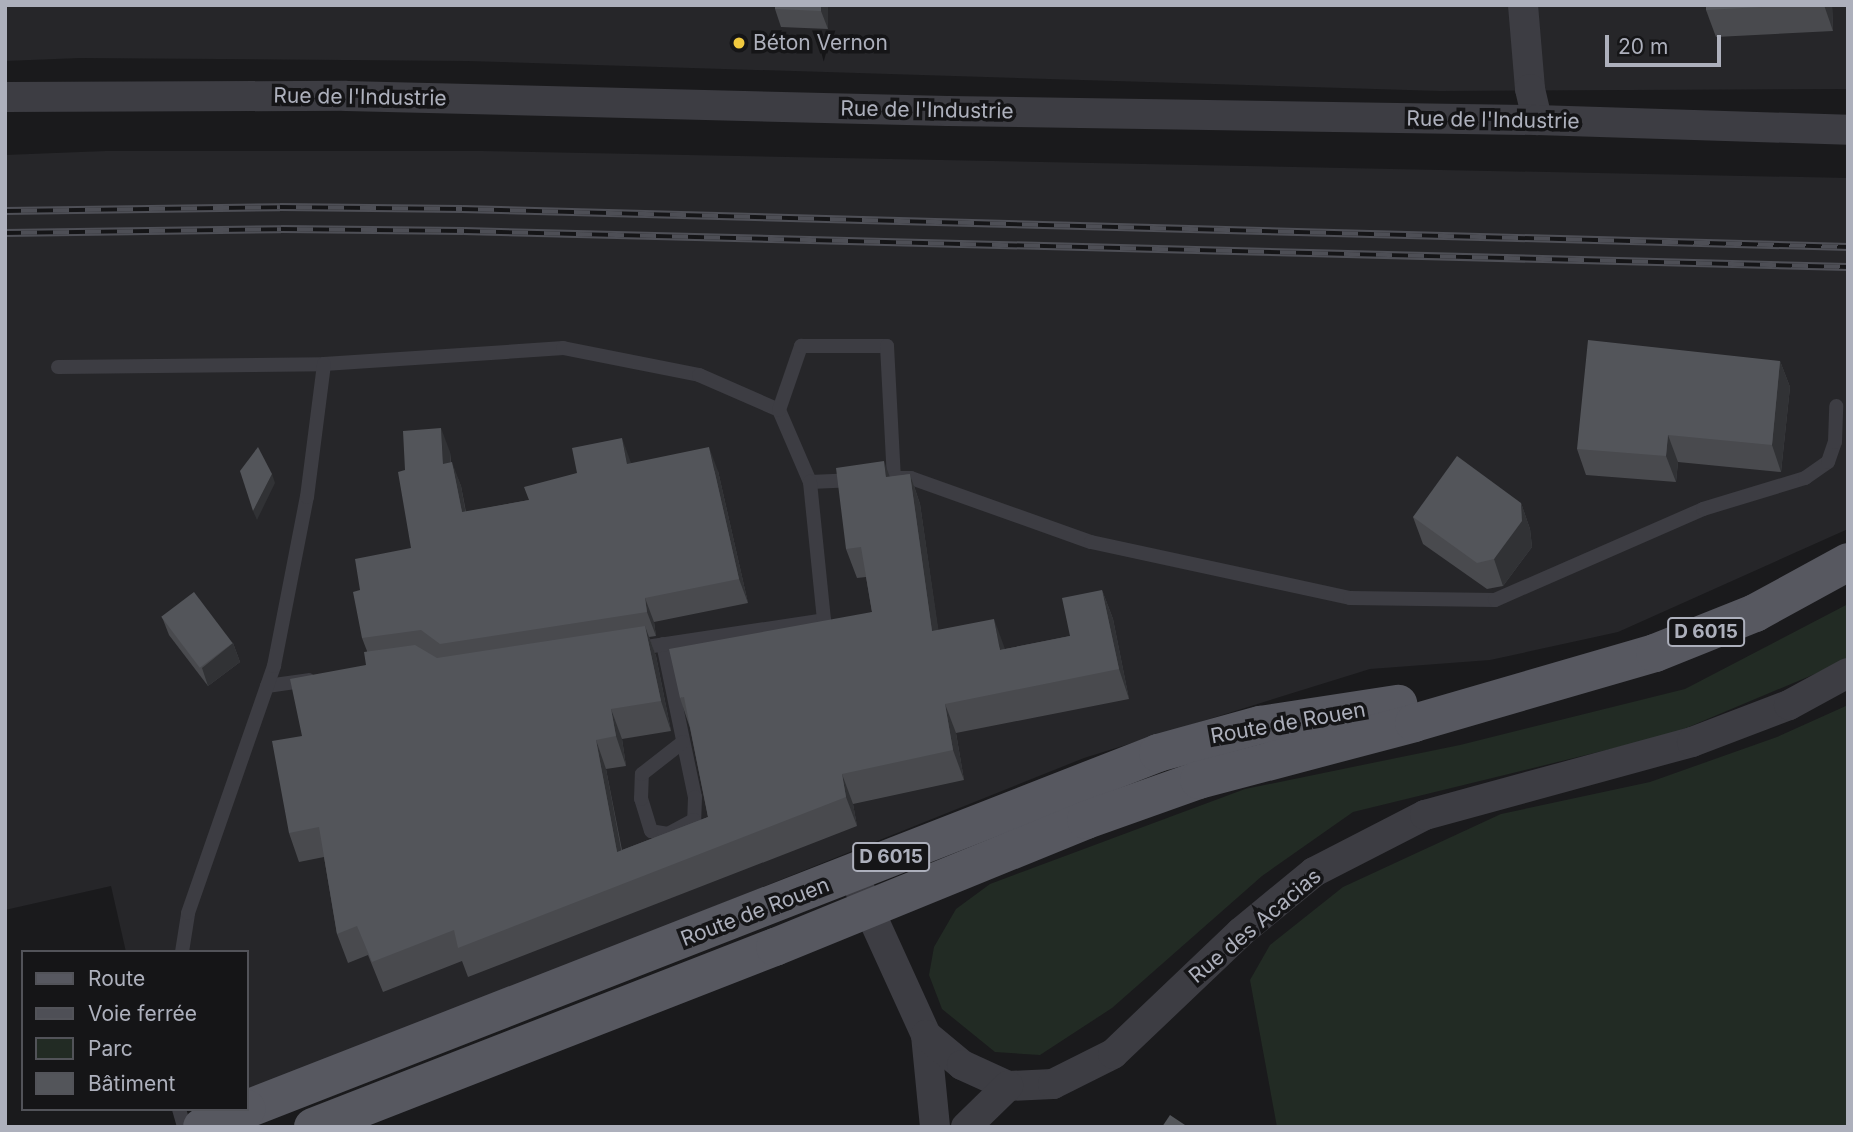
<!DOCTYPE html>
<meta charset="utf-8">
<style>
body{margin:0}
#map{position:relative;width:1853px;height:1132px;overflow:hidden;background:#1a1a1c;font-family:Inter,sans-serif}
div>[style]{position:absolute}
.built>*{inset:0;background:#262629}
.green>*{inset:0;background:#222b24}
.service>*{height:14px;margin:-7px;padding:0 7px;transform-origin:7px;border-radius:7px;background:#3d3d43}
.minor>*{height:30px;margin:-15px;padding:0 15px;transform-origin:15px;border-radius:15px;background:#3d3d43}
.primary>*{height:38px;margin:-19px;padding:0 19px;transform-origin:19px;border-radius:19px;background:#575860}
.rail>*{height:8px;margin-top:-4px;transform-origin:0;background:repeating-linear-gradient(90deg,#151517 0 16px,#4e4f56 0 32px);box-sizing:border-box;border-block:2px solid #4e4f56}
.wall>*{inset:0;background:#494a4e}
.shaded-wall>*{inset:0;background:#313235}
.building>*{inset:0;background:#53555a;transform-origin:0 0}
.dots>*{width:19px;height:19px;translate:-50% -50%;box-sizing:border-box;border:4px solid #151517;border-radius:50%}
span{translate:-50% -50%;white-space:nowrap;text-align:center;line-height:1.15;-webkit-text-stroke:7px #151517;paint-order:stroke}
.shield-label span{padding:2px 5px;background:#151517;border:2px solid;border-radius:5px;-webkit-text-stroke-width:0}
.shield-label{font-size:19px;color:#adb0bc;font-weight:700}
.poi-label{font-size:21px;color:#adb0bc}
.left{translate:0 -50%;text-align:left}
.street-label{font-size:21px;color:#adb0bc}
.frame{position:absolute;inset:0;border:7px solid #adb0bc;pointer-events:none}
.legend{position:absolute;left:21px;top:950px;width:228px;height:161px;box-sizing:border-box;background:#151517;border:2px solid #525359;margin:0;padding:9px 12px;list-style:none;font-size:21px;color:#adb0bc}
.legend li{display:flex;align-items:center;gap:14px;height:35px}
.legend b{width:35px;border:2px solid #525359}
.scale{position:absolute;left:1605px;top:35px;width:116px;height:32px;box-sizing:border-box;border:4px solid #adb0bc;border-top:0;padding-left:9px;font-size:21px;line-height:24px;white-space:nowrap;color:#adb0bc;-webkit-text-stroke:5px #151517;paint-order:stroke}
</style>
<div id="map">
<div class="built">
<i style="clip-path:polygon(5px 5px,1848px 5px,1848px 89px,1440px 91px,467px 61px,80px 58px,5px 61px)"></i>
<i style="clip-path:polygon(106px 151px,481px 151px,1848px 178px,1848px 529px,1618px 632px,1490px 660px,1370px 669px,1084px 758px,247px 1094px,247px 952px,126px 952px,111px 886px,5px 910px,5px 155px)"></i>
</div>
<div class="green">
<i style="clip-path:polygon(1848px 604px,1848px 660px,1672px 734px,1353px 812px,1262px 876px,1112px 1008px,1040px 1055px,995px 1052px,942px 1009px,929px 975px,934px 947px,956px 909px,990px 884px,1245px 789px,1460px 745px,1685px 689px)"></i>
<i style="clip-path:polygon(1848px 705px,1848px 1127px,1277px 1127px,1250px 980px,1270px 945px,1343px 887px,1501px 814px,1650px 782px,1777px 737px)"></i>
</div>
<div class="service">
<i style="left:58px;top:367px;width:266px;rotate:-0.6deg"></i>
<i style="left:324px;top:364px;width:240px;rotate:-3.8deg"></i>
<i style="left:563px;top:348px;width:139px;rotate:11.2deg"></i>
<i style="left:699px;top:375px;width:87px;rotate:23.6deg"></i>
<i style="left:779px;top:410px;width:78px;rotate:66.7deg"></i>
<i style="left:810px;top:482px;width:46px;rotate:-2.5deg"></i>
<i style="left:779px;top:410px;width:68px;rotate:-71deg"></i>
<i style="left:801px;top:346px;width:86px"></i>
<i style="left:887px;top:346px;width:132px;rotate:87deg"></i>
<i style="left:894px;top:478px;width:17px"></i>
<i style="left:911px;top:478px;width:191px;rotate:19.6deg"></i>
<i style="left:1091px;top:542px;width:265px;rotate:12.2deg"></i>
<i style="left:1350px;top:598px;width:145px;rotate:0.8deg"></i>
<i style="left:1495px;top:600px;width:227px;rotate:-23.6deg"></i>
<i style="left:1703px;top:509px;width:107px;rotate:-16.9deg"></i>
<i style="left:1805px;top:478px;width:28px;rotate:-35deg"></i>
<i style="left:1828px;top:462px;width:21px;rotate:-71deg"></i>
<i style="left:1835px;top:442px;width:36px;rotate:-88deg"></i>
<i style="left:663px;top:644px;width:156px;rotate:78.2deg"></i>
<i style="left:695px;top:797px;width:23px;rotate:92deg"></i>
<i style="left:694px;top:820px;width:30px;rotate:152deg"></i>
<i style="left:668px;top:834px;width:17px;rotate:-170deg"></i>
<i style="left:651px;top:831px;width:34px;rotate:-107deg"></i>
<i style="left:641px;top:799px;width:25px;rotate:-88deg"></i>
<i style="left:642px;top:774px;width:52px;rotate:-38deg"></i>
<i style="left:633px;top:649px;width:193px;rotate:-8.6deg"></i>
<i style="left:824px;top:620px;width:139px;rotate:-95.8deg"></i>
<i style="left:267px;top:686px;width:42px;rotate:-8.1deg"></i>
<i style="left:182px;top:952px;width:39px;rotate:-81deg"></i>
<i style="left:188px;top:913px;width:262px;rotate:-70.8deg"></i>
<i style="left:274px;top:666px;width:172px;rotate:-79deg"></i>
<i style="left:307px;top:497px;width:134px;rotate:-82.7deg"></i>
<i style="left:179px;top:1109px;width:19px;rotate:74deg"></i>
</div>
<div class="minor">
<i style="left:1523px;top:5px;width:84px;rotate:85.2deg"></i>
<i style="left:1530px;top:89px;width:32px;rotate:77deg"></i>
<i style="left:5px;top:97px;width:341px;rotate:-0.2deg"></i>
<i style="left:346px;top:96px;width:602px;rotate:1.43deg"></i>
<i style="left:948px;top:111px;width:589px;rotate:0.88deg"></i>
<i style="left:1537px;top:120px;width:311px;rotate:1.8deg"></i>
<i style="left:860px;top:890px;width:159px;rotate:65.5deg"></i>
<i style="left:926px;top:1035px;width:92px;rotate:84.4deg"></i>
<i style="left:926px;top:1035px;width:47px;rotate:39.8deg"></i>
<i style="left:962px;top:1065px;width:51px;rotate:24.5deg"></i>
<i style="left:1008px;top:1086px;width:45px;rotate:-2.5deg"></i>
<i style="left:1053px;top:1084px;width:67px;rotate:-26.6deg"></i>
<i style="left:1113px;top:1054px;width:177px;rotate:-43.6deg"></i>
<i style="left:1241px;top:932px;width:94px;rotate:-39.4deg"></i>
<i style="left:1314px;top:872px;width:125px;rotate:-27.2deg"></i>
<i style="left:1425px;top:815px;width:277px;rotate:-15.3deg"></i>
<i style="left:1692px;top:742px;width:104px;rotate:-20.9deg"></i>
<i style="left:1789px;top:705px;width:67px;rotate:-28.5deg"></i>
<i style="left:966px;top:1127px;width:59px;rotate:-44.3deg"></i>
</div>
<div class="primary">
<i style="left:247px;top:1109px;width:978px;rotate:-21.34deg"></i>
<i style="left:1158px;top:753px;width:106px;rotate:-15.4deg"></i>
<i style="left:1260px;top:725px;width:140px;rotate:-8.7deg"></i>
<i style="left:202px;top:1127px;width:48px;rotate:-22.2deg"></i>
<i style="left:313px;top:1127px;width:496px;rotate:-21.3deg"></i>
<i style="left:775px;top:947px;width:336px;rotate:-22.2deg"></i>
<i style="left:1086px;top:820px;width:120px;rotate:-19.5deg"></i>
<i style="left:1199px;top:780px;width:222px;rotate:-14.8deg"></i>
<i style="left:1414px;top:723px;width:251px;rotate:-16.2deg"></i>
<i style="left:1655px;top:653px;width:108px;rotate:-21.8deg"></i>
<i style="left:1755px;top:613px;width:106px;rotate:-28.7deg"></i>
</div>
<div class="rail">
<i style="left:5px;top:211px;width:275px;rotate:-0.8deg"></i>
<i style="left:280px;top:207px;width:182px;rotate:0.6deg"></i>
<i style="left:462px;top:209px;width:1387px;rotate:1.57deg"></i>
<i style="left:5px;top:233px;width:276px;rotate:-0.8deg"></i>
<i style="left:281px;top:229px;width:183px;rotate:0.6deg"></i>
<i style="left:464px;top:231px;width:1384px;rotate:1.49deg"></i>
</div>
<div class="wall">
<i style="clip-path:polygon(828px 5px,828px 29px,781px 27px,775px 9px)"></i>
<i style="clip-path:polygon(1706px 5px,1832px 5px,1833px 31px,1716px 37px,1706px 10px)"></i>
<i style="clip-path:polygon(1780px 361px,1790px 387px,1781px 472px,1678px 462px,1676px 482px,1586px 475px,1577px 449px)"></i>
<i style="clip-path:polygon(450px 452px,451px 462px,461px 486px,466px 512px,529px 500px,631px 463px,718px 471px,748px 603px,654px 622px,656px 636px,649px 637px,656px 656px,671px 731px,622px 739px,626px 766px,606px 769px,622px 850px,708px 817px,690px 728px,680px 698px,872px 612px,866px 577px,857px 578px,846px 549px,890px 477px,910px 474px,920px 504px,938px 630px,1005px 649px,1070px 636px,1102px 590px,1113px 619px,1129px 699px,956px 733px,964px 780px,853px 804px,857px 826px,468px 977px,462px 961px,383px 992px,368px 955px,348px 963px,337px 934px,324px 857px,299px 862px,289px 833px,302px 736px,366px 665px,367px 651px,362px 638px,360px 590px,411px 548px)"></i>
<i style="clip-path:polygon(1521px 503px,1530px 529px,1532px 547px,1503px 586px,1487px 589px,1423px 544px,1413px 517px)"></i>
<i style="clip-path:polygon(162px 617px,233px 643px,240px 662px,208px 686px,169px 635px)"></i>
</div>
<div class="shaded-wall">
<i style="clip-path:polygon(821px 5px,828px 5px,828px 29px,821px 11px)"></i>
<i style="clip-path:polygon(1824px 5px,1832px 5px,1833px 31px)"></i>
<i style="clip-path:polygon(1780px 361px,1790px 387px,1781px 472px,1772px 445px)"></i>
<i style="clip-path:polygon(441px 428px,450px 452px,452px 488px,443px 464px)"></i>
<i style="clip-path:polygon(1668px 435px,1678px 462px,1676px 482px,1666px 456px)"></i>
<i style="clip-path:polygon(622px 438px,631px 463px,636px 488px,627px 464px)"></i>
<i style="clip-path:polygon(709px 447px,718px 471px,748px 603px,739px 579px)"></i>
<i style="clip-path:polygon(884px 461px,895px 491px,886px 477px)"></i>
<i style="clip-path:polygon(452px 462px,461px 486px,470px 537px,462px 512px)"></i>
<i style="clip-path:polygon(272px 474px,275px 483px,257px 520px,253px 511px)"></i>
<i style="clip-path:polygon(910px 474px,920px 504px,943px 661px,932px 631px)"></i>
<i style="clip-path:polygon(1521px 503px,1530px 529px,1532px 547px,1503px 586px,1494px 559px)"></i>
<i style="clip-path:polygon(1102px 590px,1113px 619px,1129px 699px,1119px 669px)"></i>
<i style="clip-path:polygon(645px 598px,654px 622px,656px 636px,647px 612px)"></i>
<i style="clip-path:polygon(994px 619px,1005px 649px,1000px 650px)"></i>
<i style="clip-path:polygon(645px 626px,656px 656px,671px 731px,661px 701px)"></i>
<i style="clip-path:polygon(233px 643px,240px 662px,208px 686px,202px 668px)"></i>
<i style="clip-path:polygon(945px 704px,956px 733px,964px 780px,953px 750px)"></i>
<i style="clip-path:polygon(611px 709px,622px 739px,626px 766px,616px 736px)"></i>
<i style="clip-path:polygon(596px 740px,606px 769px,627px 881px,617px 852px)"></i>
<i style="clip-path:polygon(842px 774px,853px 804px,857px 826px,846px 797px)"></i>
</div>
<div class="building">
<i style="clip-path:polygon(775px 5px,821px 5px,821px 11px,775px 9px)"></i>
<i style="clip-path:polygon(1706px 5px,1801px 5px,1706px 10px)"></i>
<i style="clip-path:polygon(1588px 340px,1780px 361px,1772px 445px,1668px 435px,1666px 456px,1577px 449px)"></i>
<i style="clip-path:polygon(441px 428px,443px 464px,452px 462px,462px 512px,529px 500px,524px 487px,577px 473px,572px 448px,622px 438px,627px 464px,709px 447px,739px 579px,645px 598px,647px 612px,440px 644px,421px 630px,362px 638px,353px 592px,360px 590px,355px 559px,411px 548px,398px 472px,405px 470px,403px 431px)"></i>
<i style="clip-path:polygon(258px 447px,272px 474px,253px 511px,240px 471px)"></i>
<i style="clip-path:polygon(1457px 456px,1521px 503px,1522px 521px,1494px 559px,1477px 563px,1413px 517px)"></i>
<i style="clip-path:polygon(884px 461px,886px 477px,910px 474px,932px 631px,994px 619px,1000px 650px,1070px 636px,1062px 598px,1102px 590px,1119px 669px,945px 704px,953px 750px,842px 774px,846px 797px,458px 948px,454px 930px,372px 962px,357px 926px,337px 934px,319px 827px,289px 833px,272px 741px,302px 736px,290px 679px,366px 665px,364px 652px,415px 645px,437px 658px,645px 626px,661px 701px,611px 709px,616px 736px,596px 740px,617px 852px,708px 817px,684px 697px,680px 698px,669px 649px,872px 612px,861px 547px,846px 549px,836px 468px)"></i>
<i style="left:194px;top:592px;width:64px;height:41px;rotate:53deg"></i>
<i style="clip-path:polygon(1170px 1115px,1188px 1127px,1162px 1127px)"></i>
</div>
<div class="dots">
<i style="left:739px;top:43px;background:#f0c93f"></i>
</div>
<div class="shield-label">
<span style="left:1706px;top:632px">D 6015</span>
<span style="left:891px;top:857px">D 6015</span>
</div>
<div class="poi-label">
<span class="left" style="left:753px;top:43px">Béton Vernon</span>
</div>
<div class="street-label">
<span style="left:360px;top:97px;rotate:1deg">Rue de l'Industrie</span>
<span style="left:927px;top:110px;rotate:1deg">Rue de l'Industrie</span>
<span style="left:1493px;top:120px;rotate:1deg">Rue de l'Industrie</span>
<span style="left:1288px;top:723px;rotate:-10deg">Route de Rouen</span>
<span style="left:755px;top:912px;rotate:-21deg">Route de Rouen</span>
<span style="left:1255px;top:926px;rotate:-40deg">Rue des Acacias</span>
</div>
<div class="frame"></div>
<ul class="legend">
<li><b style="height:9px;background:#575860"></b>Route</li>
<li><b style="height:9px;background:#4e4f56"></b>Voie ferrée</li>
<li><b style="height:19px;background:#222b24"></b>Parc</li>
<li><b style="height:19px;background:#53555a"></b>Bâtiment</li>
</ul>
<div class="scale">20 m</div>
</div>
